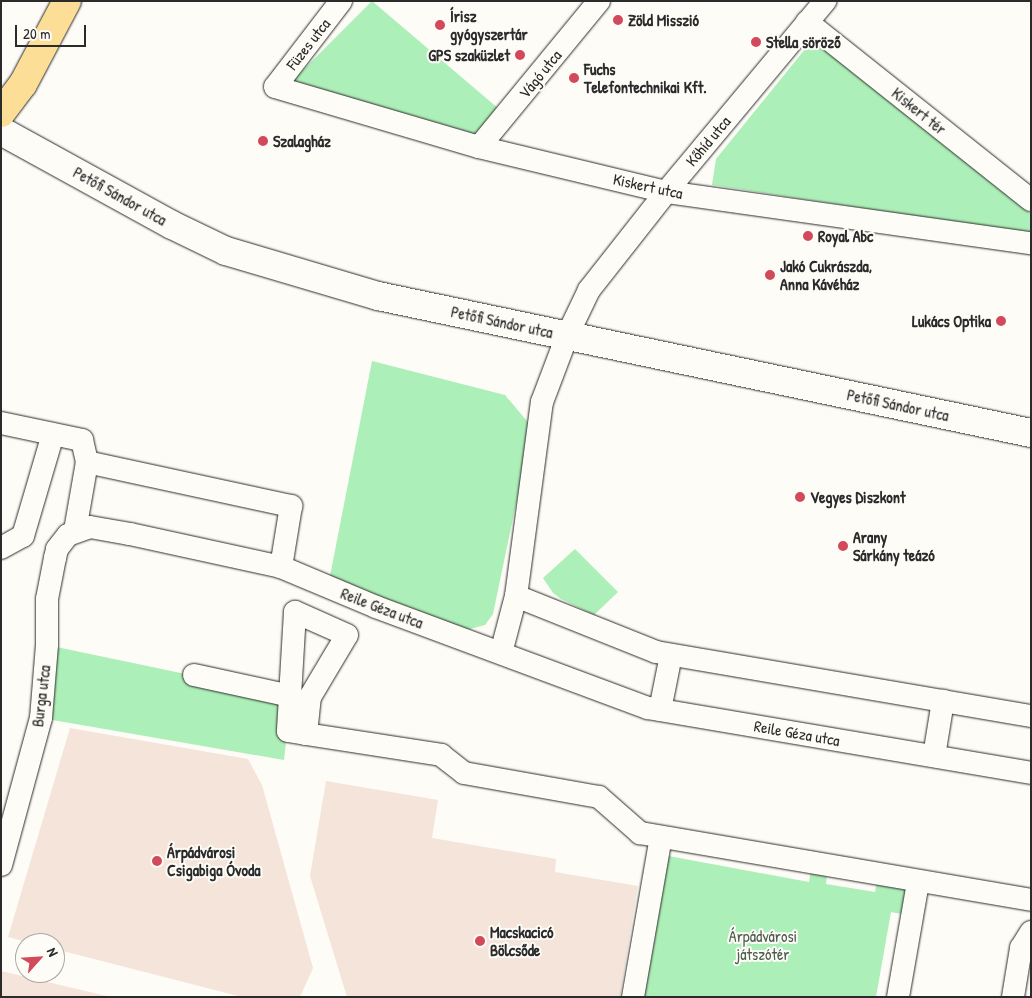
<!DOCTYPE html>
<meta charset="utf-8">
<style>
body{margin:0}
#map{position:relative;width:1032px;height:998px;overflow:hidden;background:#fdfcf7;font-family:"Patrick Hand",sans-serif}
div>[style]{position:absolute}
.built>*{inset:0;background:#f5e4da}
.green>*{inset:0;background:#adefb8}
.roads{filter:drop-shadow(0 0 1px #2b2b2b) drop-shadow(0 0 1px #2b2b2b)}
.minor>*{height:22px;margin:-11px;padding:0 11px;transform-origin:11px;border-radius:11px;background:#fdfcf7}
.tertiary>*{height:28px;margin:-14px;padding:0 14px;transform-origin:14px;border-radius:14px;background:#fdfcf7}
.primary>*{height:28px;margin:-14px;padding:0 14px;transform-origin:14px;border-radius:14px;background:#fdde96}
.dots>*{width:14px;height:14px;translate:-50% -50%;box-sizing:border-box;border:2px solid #fdfcf7;border-radius:50%}
span{translate:-50% -50%;white-space:nowrap;text-align:center;line-height:1.15;-webkit-text-stroke:4px #fdfcf7;paint-order:stroke}
.poi-label{font-size:16px;color:#2b2b2b;font-weight:700}
.left{translate:0 -50%;text-align:left}
.right{translate:-100% -50%;text-align:right}
.street-label{font-size:16px;color:#2b2b2b}
.park-label{font-size:16px;color:#4c5c4e}
.frame{position:absolute;inset:0;border:2px solid #2b2b2b;pointer-events:none}
.north{position:absolute;left:15px;top:933px;width:50px;height:50px;box-sizing:border-box;background:#fdfcf7;border:1px solid #a9a8a5;border-radius:50%;rotate:64deg;font-size:14px;font-weight:700;line-height:20px;text-align:center;color:#2b2b2b}
.north::after{content:'';display:block;margin:auto;width:18px;height:22px;background:#d1495b;clip-path:polygon(50% 0,100% 100%,50% 72%,0 100%)}
.scale{position:absolute;left:15px;top:25px;width:71px;height:22px;box-sizing:border-box;border:2px solid #2b2b2b;border-top:0;padding-left:6px;font-size:15px;line-height:18px;white-space:nowrap;color:#2b2b2b;-webkit-text-stroke:4px #fdfcf7;paint-order:stroke}
</style>
<div id="map">
<div class="built">
<i style="clip-path:polygon(70px 728px,248px 759px,262px 785px,313px 968px,300px 997px,242px 997px,55px 949px,55px 943px,30px 943px,8px 937px)"></i>
<i style="clip-path:polygon(326px 781px,438px 800px,432px 838px,556px 859px,555px 872px,638px 886px,620px 997px,347px 997px,310px 876px)"></i>
<i style="clip-path:polygon(1px 971px,111px 997px,1px 997px)"></i>
</div>
<div class="green">
<i style="clip-path:polygon(372px 1px,499px 109px,476px 136px,290px 83px)"></i>
<i style="clip-path:polygon(814px 38px,1031px 214px,1031px 234px,712px 185px,716px 159px)"></i>
<i style="clip-path:polygon(372px 361px,505px 395px,532px 427px,493px 614px,485px 625px,466px 630px,453px 627px,330px 576px)"></i>
<i style="clip-path:polygon(575px 549px,618px 592px,594px 615px,561px 599px,553px 593px,543px 578px)"></i>
<i style="clip-path:polygon(47px 645px,291px 696px,284px 760px,41px 718px)"></i>
<i style="clip-path:polygon(658px 854px,809px 882px,812px 863px,828px 866px,826px 884px,875px 892px,878px 875px,918px 882px,912px 916px,891px 912px,876px 997px,633px 997px)"></i>
</div>
<div class="roads">
<div class="minor">
<i style="left:341px;top:1px;width:108px;rotate:127.5deg"></i>
<i style="left:275px;top:87px;width:213px;rotate:16.4deg"></i>
<i style="left:479px;top:147px;width:192px;rotate:13.5deg"></i>
<i style="left:666px;top:192px;width:369px;rotate:8deg"></i>
<i style="left:807px;top:22px;width:286px;rotate:38.5deg"></i>
<i style="left:479px;top:147px;width:189px;rotate:-50.6deg"></i>
<i style="left:1px;top:423px;width:83px;rotate:11.9deg"></i>
<i style="left:82px;top:440px;width:23px;rotate:77deg"></i>
<i style="left:87px;top:462px;width:70px;rotate:99.9deg"></i>
<i style="left:87px;top:462px;width:209px;rotate:12.2deg"></i>
<i style="left:291px;top:506px;width:62px;rotate:99.3deg"></i>
<i style="left:1px;top:548px;width:25px;rotate:-29deg"></i>
<i style="left:23px;top:536px;width:106px;rotate:-73.6deg"></i>
<i style="left:516px;top:596px;width:151px;rotate:21.8deg"></i>
<i style="left:656px;top:652px;width:380px;rotate:9.7deg"></i>
<i style="left:501px;top:653px;width:59px;rotate:-75.3deg"></i>
<i style="left:516px;top:596px;width:196px;rotate:-82.4deg"></i>
<i style="left:542px;top:402px;width:71px;rotate:-69.3deg"></i>
<i style="left:567px;top:336px;width:51px;rotate:-64.4deg"></i>
<i style="left:589px;top:290px;width:125px;rotate:-51.8deg"></i>
<i style="left:666px;top:192px;width:249px;rotate:-50.2deg"></i>
<i style="left:194px;top:675px;width:99px;rotate:12.2deg"></i>
<i style="left:660px;top:710px;width:56px;rotate:-78.7deg"></i>
<i style="left:306px;top:734px;width:37px;rotate:-84deg"></i>
<i style="left:310px;top:697px;width:72px;rotate:-59.2deg"></i>
<i style="left:347px;top:635px;width:57px;rotate:-156.1deg"></i>
<i style="left:295px;top:612px;width:119px;rotate:93.4deg"></i>
<i style="left:288px;top:731px;width:18px;rotate:9deg"></i>
<i style="left:306px;top:734px;width:137px;rotate:8.8deg"></i>
<i style="left:441px;top:755px;width:29px;rotate:38deg"></i>
<i style="left:464px;top:773px;width:137px;rotate:10.1deg"></i>
<i style="left:599px;top:797px;width:55px;rotate:41.3deg"></i>
<i style="left:640px;top:833px;width:397px;rotate:9.7deg"></i>
<i style="left:934px;top:756px;width:56px;rotate:-80.7deg"></i>
<i style="left:1px;top:865px;width:152px;rotate:-74.8deg"></i>
<i style="left:41px;top:718px;width:73px;rotate:-85.3deg"></i>
<i style="left:47px;top:645px;width:46px;rotate:-90deg"></i>
<i style="left:47px;top:599px;width:42px;rotate:-79deg"></i>
<i style="left:55px;top:558px;width:9px;rotate:-77deg"></i>
<i style="left:57px;top:549px;width:18px;rotate:-52deg"></i>
<i style="left:68px;top:535px;width:23px;rotate:-20deg"></i>
<i style="left:90px;top:527px;width:41px;rotate:9.9deg"></i>
<i style="left:130px;top:534px;width:155px;rotate:12.3deg"></i>
<i style="left:281px;top:567px;width:103px;rotate:22.8deg"></i>
<i style="left:376px;top:607px;width:290px;rotate:20.4deg"></i>
<i style="left:648px;top:708px;width:388px;rotate:9.6deg"></i>
<i style="left:633px;top:997px;width:162px;rotate:-80.1deg"></i>
<i style="left:898px;top:997px;width:117px;rotate:-80.1deg"></i>
<i style="left:1013px;top:997px;width:50px;rotate:-80.7deg"></i>
<i style="left:1021px;top:948px;width:19px;rotate:-58deg"></i>
</div>
<div class="tertiary">
<i style="left:1px;top:131px;width:195px;rotate:28.8deg"></i>
<i style="left:172px;top:225px;width:60px;rotate:25.7deg"></i>
<i style="left:226px;top:251px;width:159px;rotate:16.5deg"></i>
<i style="left:378px;top:296px;width:667px;rotate:11.85deg"></i>
</div>
<div class="primary">
<i style="left:1px;top:113px;width:36px;rotate:-53deg"></i>
<i style="left:23px;top:84px;width:94px;rotate:-62.1deg"></i>
</div>
</div>
<div class="dots">
<i style="left:618px;top:20px;background:#d1495b"></i>
<i style="left:440px;top:25px;background:#d1495b"></i>
<i style="left:756px;top:42px;background:#d1495b"></i>
<i style="left:520px;top:55px;background:#d1495b"></i>
<i style="left:574px;top:78px;background:#d1495b"></i>
<i style="left:263px;top:141px;background:#d1495b"></i>
<i style="left:808px;top:236px;background:#d1495b"></i>
<i style="left:770px;top:275px;background:#d1495b"></i>
<i style="left:1001px;top:321px;background:#d1495b"></i>
<i style="left:800px;top:497px;background:#d1495b"></i>
<i style="left:843px;top:546px;background:#d1495b"></i>
<i style="left:157px;top:861px;background:#d1495b"></i>
<i style="left:480px;top:941px;background:#d1495b"></i>
</div>
<div class="poi-label">
<span class="left" style="left:450px;top:25px">Írisz<br>gyógyszertár</span>
<span class="left" style="left:628px;top:20px">Zöld Misszió</span>
<span class="left" style="left:766px;top:42px">Stella söröző</span>
<span class="right" style="left:510px;top:55px">GPS szaküzlet</span>
<span class="left" style="left:584px;top:78px">Fuchs<br>Telefontechnikai Kft.</span>
<span class="left" style="left:273px;top:141px">Szalagház</span>
<span class="left" style="left:818px;top:236px">Royal Abc</span>
<span class="left" style="left:780px;top:275px">Jakó Cukrászda,<br>Anna Kávéház</span>
<span class="right" style="left:991px;top:321px">Lukács Optika</span>
<span class="left" style="left:810px;top:497px">Vegyes Diszkont</span>
<span class="left" style="left:853px;top:546px">Arany<br>Sárkány teázó</span>
<span class="left" style="left:167px;top:861px">Árpádvárosi<br>Csigabiga Óvoda</span>
<span class="left" style="left:490px;top:941px">Macskacicó<br>Bölcsőde</span>
</div>
<div class="street-label">
<span style="left:308px;top:44px;rotate:-52deg">Füzes utca</span>
<span style="left:540px;top:74px;rotate:-51deg">Vágó utca</span>
<span style="left:919px;top:111px;rotate:39deg">Kiskert tér</span>
<span style="left:708px;top:141px;rotate:-50deg">Kőhíd utca</span>
<span style="left:648px;top:186px;rotate:12deg">Kiskert utca</span>
<span style="left:120px;top:196px;rotate:29deg">Petőfi Sándor utca</span>
<span style="left:502px;top:322px;rotate:12deg">Petőfi Sándor utca</span>
<span style="left:898px;top:405px;rotate:12deg">Petőfi Sándor utca</span>
<span style="left:382px;top:608px;rotate:21deg">Reile Géza utca</span>
<span style="left:41px;top:696px;rotate:-83deg">Burga utca</span>
<span style="left:797px;top:733px;rotate:10deg">Reile Géza utca</span>
</div>
<div class="park-label">
<span style="left:763px;top:945px">Árpádvárosi<br>játszótér</span>
</div>
<div class="frame"></div>
<div class="north">N</div>
<div class="scale">20 m</div>
</div>
